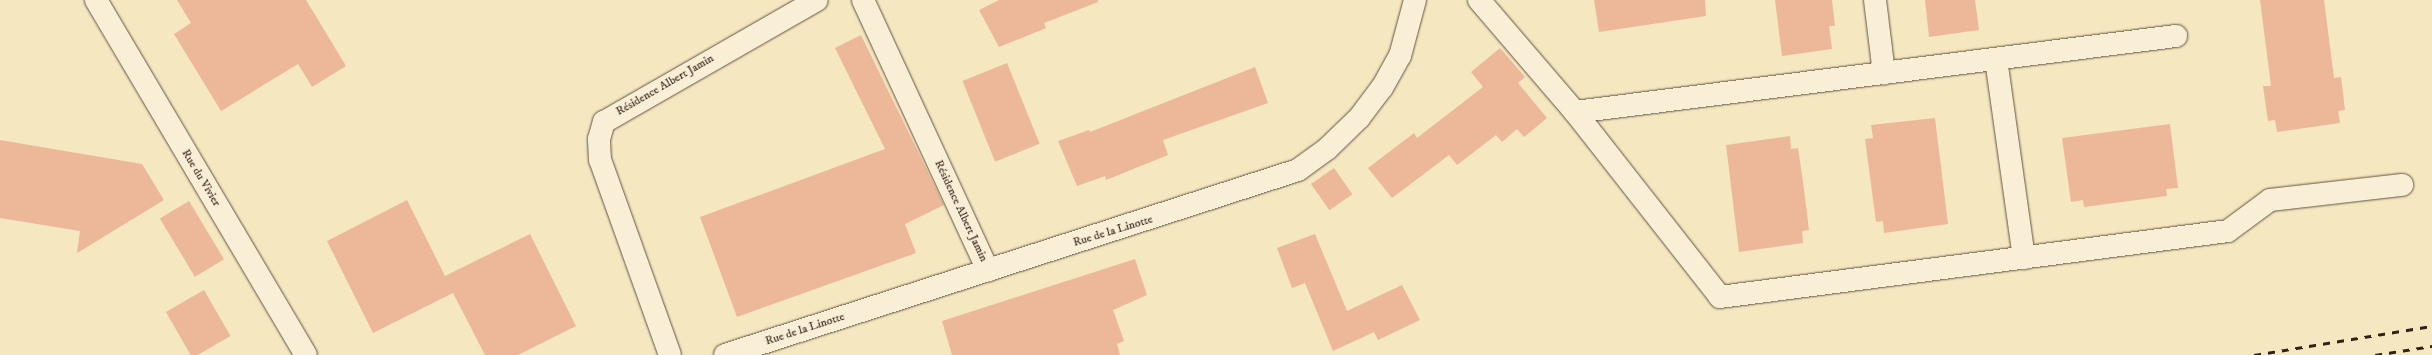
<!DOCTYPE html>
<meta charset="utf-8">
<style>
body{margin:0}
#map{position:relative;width:2432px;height:355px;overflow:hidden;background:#f5e7c0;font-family:"IM FELL DW Pica",serif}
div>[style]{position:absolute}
.building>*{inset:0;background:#edb79a;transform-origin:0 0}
.roads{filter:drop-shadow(0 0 1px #645242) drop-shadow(0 0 1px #645242)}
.minor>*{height:22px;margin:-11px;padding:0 11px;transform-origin:11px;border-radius:11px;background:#f8efd6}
.rail>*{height:3px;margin-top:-1.5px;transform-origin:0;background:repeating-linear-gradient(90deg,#342018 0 7px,transparent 0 14px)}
span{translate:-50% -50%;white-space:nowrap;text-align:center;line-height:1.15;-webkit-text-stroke:4px #f8efd6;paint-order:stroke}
.street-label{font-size:12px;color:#342018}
</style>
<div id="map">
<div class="building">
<i style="clip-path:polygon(177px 0,306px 0,346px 66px,312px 87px,298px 64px,221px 111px,174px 34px,191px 23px)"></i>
<i style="clip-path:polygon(999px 0,1098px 0,1098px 2px,1044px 23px,1046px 28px,999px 47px,979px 10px)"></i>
<i style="clip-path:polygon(1594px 0,1705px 0,1706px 16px,1599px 32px)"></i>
<i style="clip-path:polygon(1775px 0,1832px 0,1835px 26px,1829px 26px,1832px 49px,1782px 56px)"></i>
<i style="clip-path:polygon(1925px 0,1975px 0,1979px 30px,1929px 37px)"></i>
<i style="clip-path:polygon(2260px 0,2324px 0,2334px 78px,2341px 77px,2345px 110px,2338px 111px,2340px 123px,2277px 132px,2275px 120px,2268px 121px,2263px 86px,2271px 86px)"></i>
<i style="clip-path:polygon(861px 35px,944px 205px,905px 224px,916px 253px,737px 317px,700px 217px,885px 149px,835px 48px)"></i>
<i style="clip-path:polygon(1500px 48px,1525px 77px,1518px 83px,1547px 118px,1524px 137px,1517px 129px,1502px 142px,1496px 135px,1457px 165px,1449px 155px,1392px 198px,1368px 168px,1414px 133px,1417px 138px,1483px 87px,1471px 72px)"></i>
<i style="left:1007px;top:63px;width:87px;height:48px;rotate:68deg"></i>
<i style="clip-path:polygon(1255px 67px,1268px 103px,1163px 140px,1168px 155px,1106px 180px,1105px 176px,1077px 186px,1058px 141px,1089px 130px,1090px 132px)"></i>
<i style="clip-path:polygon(1935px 118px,1948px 224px,1884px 233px,1883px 221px,1876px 222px,1865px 139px,1873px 138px,1871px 125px)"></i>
<i style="clip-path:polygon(2170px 124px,2178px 188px,2166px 189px,2167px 196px,2084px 207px,2083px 200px,2071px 202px,2062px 138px)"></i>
<i style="clip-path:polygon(1790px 136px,1791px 149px,1798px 148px,1803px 182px,1809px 230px,1802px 231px,1803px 243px,1739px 252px,1726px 145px)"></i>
<i style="clip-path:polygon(0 140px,142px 164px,164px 200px,77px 253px,80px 231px,0 218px)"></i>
<i style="left:1334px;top:168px;width:32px;height:28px;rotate:55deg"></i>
<i style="clip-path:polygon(407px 200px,445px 276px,530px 234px,576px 326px,518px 355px,485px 355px,453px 293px,373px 333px,327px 241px)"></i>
<i style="left:189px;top:201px;width:68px;height:34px;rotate:59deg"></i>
<i style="clip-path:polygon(1315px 234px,1347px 311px,1402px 285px,1420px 320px,1378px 340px,1374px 332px,1333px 351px,1305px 283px,1292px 288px,1277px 248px)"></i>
<i style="clip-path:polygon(1135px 259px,1147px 295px,1113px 310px,1124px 341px,1117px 344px,1120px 355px,952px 355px,942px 321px)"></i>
<i style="left:204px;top:290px;width:53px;height:44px;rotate:60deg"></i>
</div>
<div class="roads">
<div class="minor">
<i style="left:96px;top:0;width:412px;rotate:59.4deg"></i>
<i style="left:863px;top:0;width:298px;rotate:65.2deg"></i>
<i style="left:1479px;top:0;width:148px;rotate:49.4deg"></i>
<i style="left:1575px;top:112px;width:235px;rotate:51.9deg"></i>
<i style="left:1720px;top:297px;width:512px;rotate:-7.4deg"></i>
<i style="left:2228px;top:231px;width:52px;rotate:-36.4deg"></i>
<i style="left:2270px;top:200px;width:133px;rotate:-6.5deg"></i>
<i style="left:1875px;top:0;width:74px;rotate:83deg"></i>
<i style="left:1996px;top:59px;width:201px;rotate:82deg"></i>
<i style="left:1575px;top:112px;width:606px;rotate:-7.21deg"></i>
<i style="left:670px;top:355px;width:207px;rotate:-109.7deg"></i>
<i style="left:600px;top:160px;width:21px;rotate:-93deg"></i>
<i style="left:599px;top:139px;width:18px;rotate:-74deg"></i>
<i style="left:604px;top:122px;width:245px;rotate:-29.8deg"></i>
<i style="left:725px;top:355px;width:602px;rotate:-17.89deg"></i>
<i style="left:1298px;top:170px;width:36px;rotate:-36deg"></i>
<i style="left:1327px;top:149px;width:45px;rotate:-44.1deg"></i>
<i style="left:1359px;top:118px;width:38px;rotate:-53deg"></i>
<i style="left:1382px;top:88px;width:37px;rotate:-61deg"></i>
<i style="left:1400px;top:56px;width:58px;rotate:-75deg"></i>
</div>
</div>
<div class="rail">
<i style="left:2254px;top:355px;width:180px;rotate:-9.3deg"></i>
<i style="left:2375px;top:355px;width:58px;rotate:-9deg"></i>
</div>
<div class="street-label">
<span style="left:665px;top:85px;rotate:-30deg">Résidence Albert Jamin</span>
<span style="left:201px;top:178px;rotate:59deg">Rue du Vivier</span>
<span style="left:961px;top:211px;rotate:65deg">Résidence Albert Jamin</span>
<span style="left:1113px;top:231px;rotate:-17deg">Rue de la Linotte</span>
<span style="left:805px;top:329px;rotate:-18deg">Rue de la Linotte</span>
</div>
</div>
